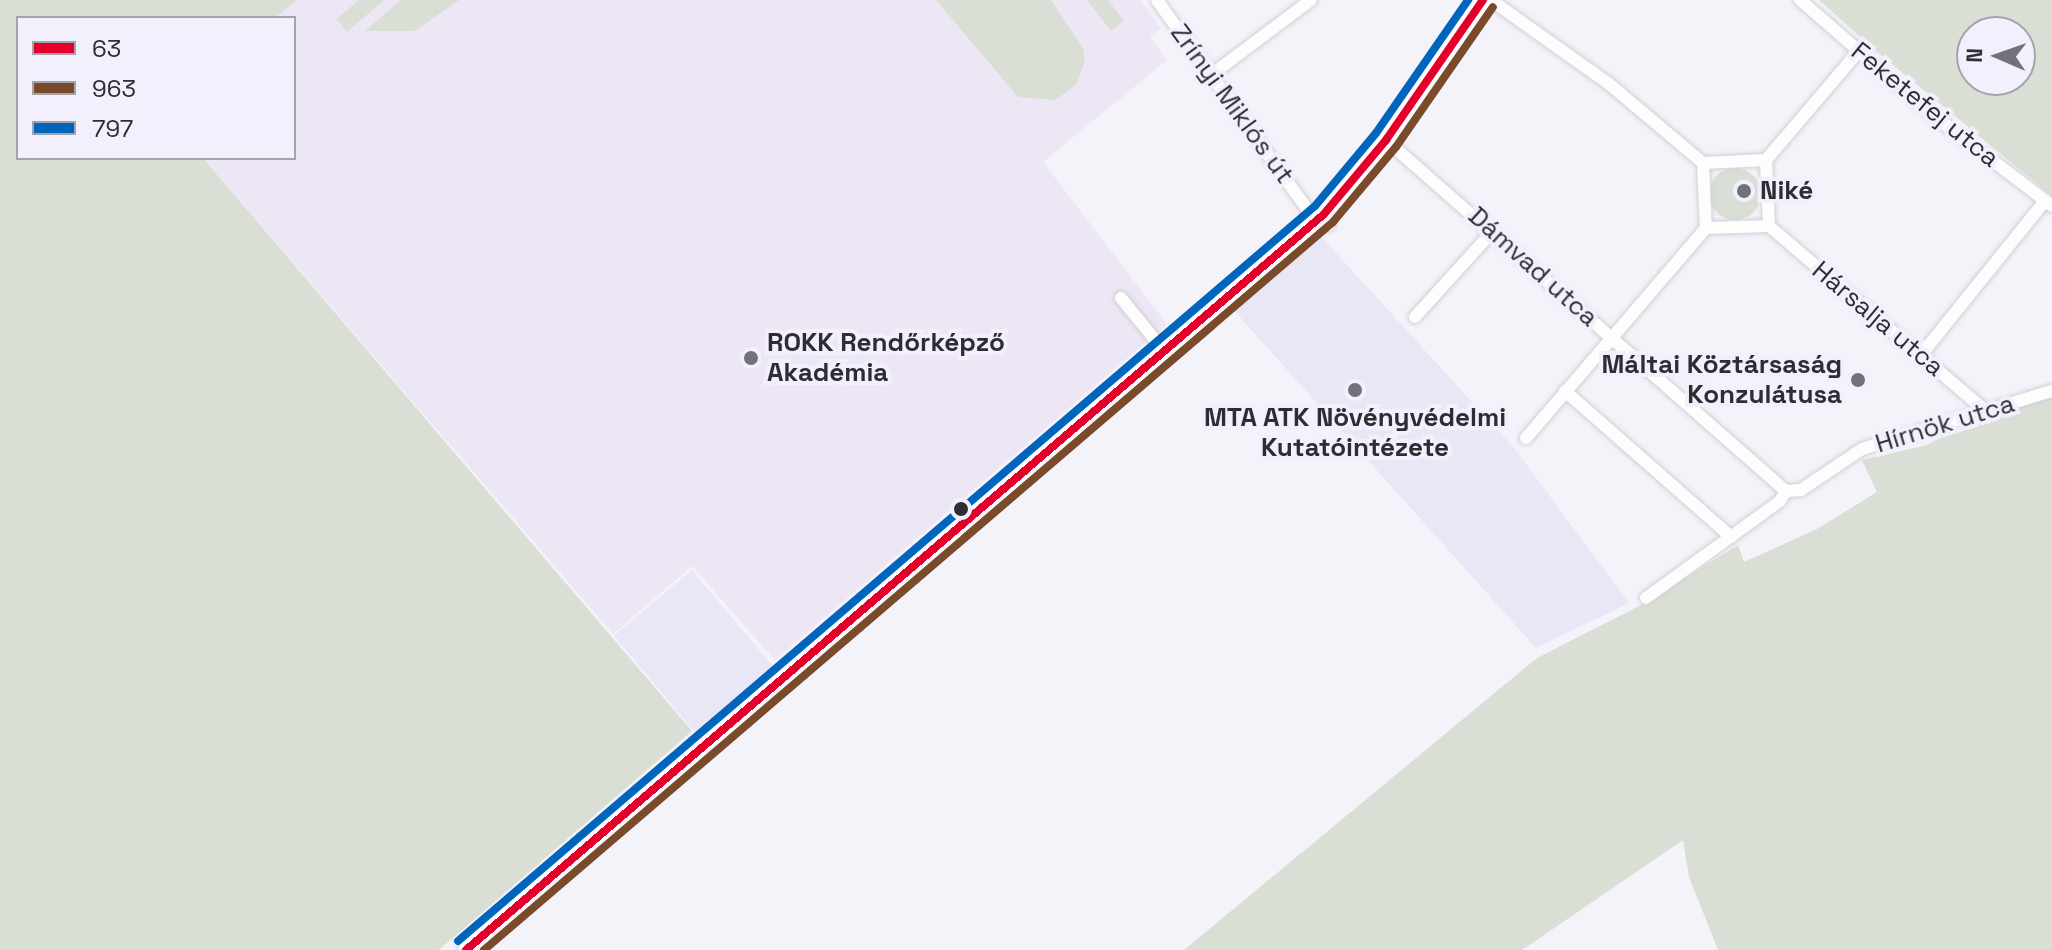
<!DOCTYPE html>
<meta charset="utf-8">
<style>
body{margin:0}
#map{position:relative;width:2052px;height:950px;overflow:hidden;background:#f4f3fa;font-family:"Space Grotesk",sans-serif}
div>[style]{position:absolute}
.built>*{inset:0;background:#e9e7f5;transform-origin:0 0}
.education>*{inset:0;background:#ede6f4}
.green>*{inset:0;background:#dadfd5}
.round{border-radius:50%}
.roads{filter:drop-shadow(0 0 2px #d1d0d5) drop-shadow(0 0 2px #d1d0d5)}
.minor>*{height:12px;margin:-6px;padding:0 6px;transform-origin:6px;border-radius:6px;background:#fdfdfe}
.tertiary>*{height:16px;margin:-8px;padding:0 8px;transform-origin:8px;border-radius:8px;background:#fdfdfe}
.bus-1>*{height:8px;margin:-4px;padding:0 4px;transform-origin:4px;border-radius:4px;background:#e4002b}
.bus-2>*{height:8px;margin:-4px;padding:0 4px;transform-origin:4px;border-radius:4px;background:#7a4b2a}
.bus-3>*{height:8px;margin:-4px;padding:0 4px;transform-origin:4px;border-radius:4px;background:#0065bd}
.dots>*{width:22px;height:22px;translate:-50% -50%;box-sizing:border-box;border:4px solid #f2f0fd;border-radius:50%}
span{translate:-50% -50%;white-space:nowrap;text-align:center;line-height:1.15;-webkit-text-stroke:8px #f2f0fd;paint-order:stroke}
.street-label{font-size:26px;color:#2e2d32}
.poi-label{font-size:26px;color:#2e2d32;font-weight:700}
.left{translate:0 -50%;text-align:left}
.right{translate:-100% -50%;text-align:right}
.legend{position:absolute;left:16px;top:16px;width:280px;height:144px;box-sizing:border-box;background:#f2f0fd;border:2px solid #a4a2ac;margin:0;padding:10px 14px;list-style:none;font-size:24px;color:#2e2d32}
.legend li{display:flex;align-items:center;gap:16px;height:40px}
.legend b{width:40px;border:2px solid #a4a2ac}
.north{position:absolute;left:1956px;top:16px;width:80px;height:80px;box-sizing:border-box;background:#f2f0fd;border:2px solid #a4a2ac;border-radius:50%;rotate:272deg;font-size:22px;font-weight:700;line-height:32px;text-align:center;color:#2e2d32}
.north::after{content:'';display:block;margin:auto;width:28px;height:36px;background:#737278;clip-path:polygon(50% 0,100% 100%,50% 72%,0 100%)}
</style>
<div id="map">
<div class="built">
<i style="clip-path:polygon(1315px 230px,1515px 449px,1629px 603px,1536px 648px,1230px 306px)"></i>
<i style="left:692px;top:570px;width:130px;height:102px;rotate:50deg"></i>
</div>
<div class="education">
<i style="clip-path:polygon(297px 0,1141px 0,1161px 28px,1150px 37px,1167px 60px,1043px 162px,1167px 324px,775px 660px,692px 566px,613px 634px,203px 158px,294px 158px,294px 18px,275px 18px)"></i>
</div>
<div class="green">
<i style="clip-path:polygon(0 0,297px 0,275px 18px,18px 18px,18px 158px,203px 158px,692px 731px,439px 950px,0 950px)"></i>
<i style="clip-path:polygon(359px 0,384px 0,347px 32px,336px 19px)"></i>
<i style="clip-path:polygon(401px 0,459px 0,415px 31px,365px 31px)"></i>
<i style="clip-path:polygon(936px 0,1051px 0,1083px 48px,1085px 61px,1076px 85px,1055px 100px,1018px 97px)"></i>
<i style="clip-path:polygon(1087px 0,1108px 0,1124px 21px,1111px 31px)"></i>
<i style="clip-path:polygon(evenodd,1819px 0,2052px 0,2052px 196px,1875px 50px,1819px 0,1972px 32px,2020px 32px,2020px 80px,1972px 80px,1972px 32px)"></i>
<i class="round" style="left:1709px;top:168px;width:52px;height:52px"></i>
<i style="clip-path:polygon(2052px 391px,2052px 950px,1718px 950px,1689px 877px,1683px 840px,1522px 950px,1184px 950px,1537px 658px,1643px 604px,1738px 545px,1744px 562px,1817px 529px,1877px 492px,1862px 460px,1927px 445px,1987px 412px)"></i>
</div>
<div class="roads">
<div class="minor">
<i style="left:1157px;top:0;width:257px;rotate:54.3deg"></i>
<i style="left:1307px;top:209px;width:27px;rotate:36deg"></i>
<i style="left:1491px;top:0;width:143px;rotate:35.4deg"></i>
<i style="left:1608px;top:83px;width:124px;rotate:40.1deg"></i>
<i style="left:1800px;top:0;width:177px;rotate:40.9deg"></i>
<i style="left:1934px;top:116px;width:148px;rotate:37.3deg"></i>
<i style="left:1211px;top:75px;width:125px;rotate:-36.9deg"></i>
<i style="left:1386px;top:140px;width:532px;rotate:41.27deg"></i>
<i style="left:1766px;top:160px;width:142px;rotate:-49.6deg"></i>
<i style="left:1703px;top:163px;width:63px;rotate:-2.7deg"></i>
<i style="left:1766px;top:160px;width:66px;rotate:87.4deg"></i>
<i style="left:1703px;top:163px;width:65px;rotate:87.4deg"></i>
<i style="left:1769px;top:226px;width:287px;rotate:40.5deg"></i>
<i style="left:1706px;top:228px;width:63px;rotate:-1.8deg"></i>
<i style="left:1121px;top:298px;width:68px;rotate:50.9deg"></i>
<i style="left:1415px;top:317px;width:116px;rotate:-47.8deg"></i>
<i style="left:1921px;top:355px;width:198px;rotate:-51.2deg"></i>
<i style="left:1565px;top:391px;width:221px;rotate:41.3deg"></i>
<i style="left:1526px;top:438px;width:277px;rotate:-49.4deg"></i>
<i style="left:1646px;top:598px;width:165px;rotate:-35.9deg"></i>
<i style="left:1780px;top:501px;width:12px;rotate:-59deg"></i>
<i style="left:1786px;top:491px;width:15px;rotate:-4deg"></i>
<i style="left:1801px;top:490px;width:73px;rotate:-33.9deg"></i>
<i style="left:1862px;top:449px;width:199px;rotate:-17deg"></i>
</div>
<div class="tertiary">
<i style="left:466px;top:950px;width:1130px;rotate:-40.62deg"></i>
<i style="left:1324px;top:214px;width:97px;rotate:-50deg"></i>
<i style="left:1386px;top:140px;width:170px;rotate:-55.3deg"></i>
</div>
</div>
<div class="bus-1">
<i style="left:466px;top:950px;width:1130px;rotate:-40.62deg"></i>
<i style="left:1324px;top:214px;width:97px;rotate:-50deg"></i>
<i style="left:1386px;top:140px;width:170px;rotate:-55.3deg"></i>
</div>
<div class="bus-2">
<i style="left:484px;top:950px;width:1118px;rotate:-40.61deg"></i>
<i style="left:1333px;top:222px;width:98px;rotate:-50deg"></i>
<i style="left:1396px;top:147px;width:170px;rotate:-55.3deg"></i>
</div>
<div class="bus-3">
<i style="left:458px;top:941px;width:1129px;rotate:-40.62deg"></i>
<i style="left:1315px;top:206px;width:95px;rotate:-50.1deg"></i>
<i style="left:1376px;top:133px;width:162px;rotate:-55.3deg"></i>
</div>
<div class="dots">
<i style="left:1744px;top:191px;background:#737278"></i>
<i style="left:751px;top:358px;background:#737278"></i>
<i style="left:1858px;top:380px;background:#737278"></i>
<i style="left:1355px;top:390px;background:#737278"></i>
<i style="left:961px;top:509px;background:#2e2d32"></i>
</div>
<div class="street-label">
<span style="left:1232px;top:104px;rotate:54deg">Zrínyi Miklós út</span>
<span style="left:1925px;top:105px;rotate:39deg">Feketefej utca</span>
<span style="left:1533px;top:267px;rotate:42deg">Dámvad utca</span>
<span style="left:1878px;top:319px;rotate:40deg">Hársalja utca</span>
<span style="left:1945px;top:424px;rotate:-17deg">Hírnök utca</span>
</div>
<div class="poi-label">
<span class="left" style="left:1760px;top:191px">Niké</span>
<span class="left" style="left:767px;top:358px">ROKK Rendőrképző<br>Akadémia</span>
<span class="right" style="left:1842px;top:380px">Máltai Köztársaság<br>Konzulátusa</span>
<span style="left:1355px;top:433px">MTA ATK Növényvédelmi<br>Kutatóintézete</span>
</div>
<ul class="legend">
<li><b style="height:10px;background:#e4002b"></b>63</li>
<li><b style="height:10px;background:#7a4b2a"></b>963</li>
<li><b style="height:10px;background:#0065bd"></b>797</li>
</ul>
<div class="north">N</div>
</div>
